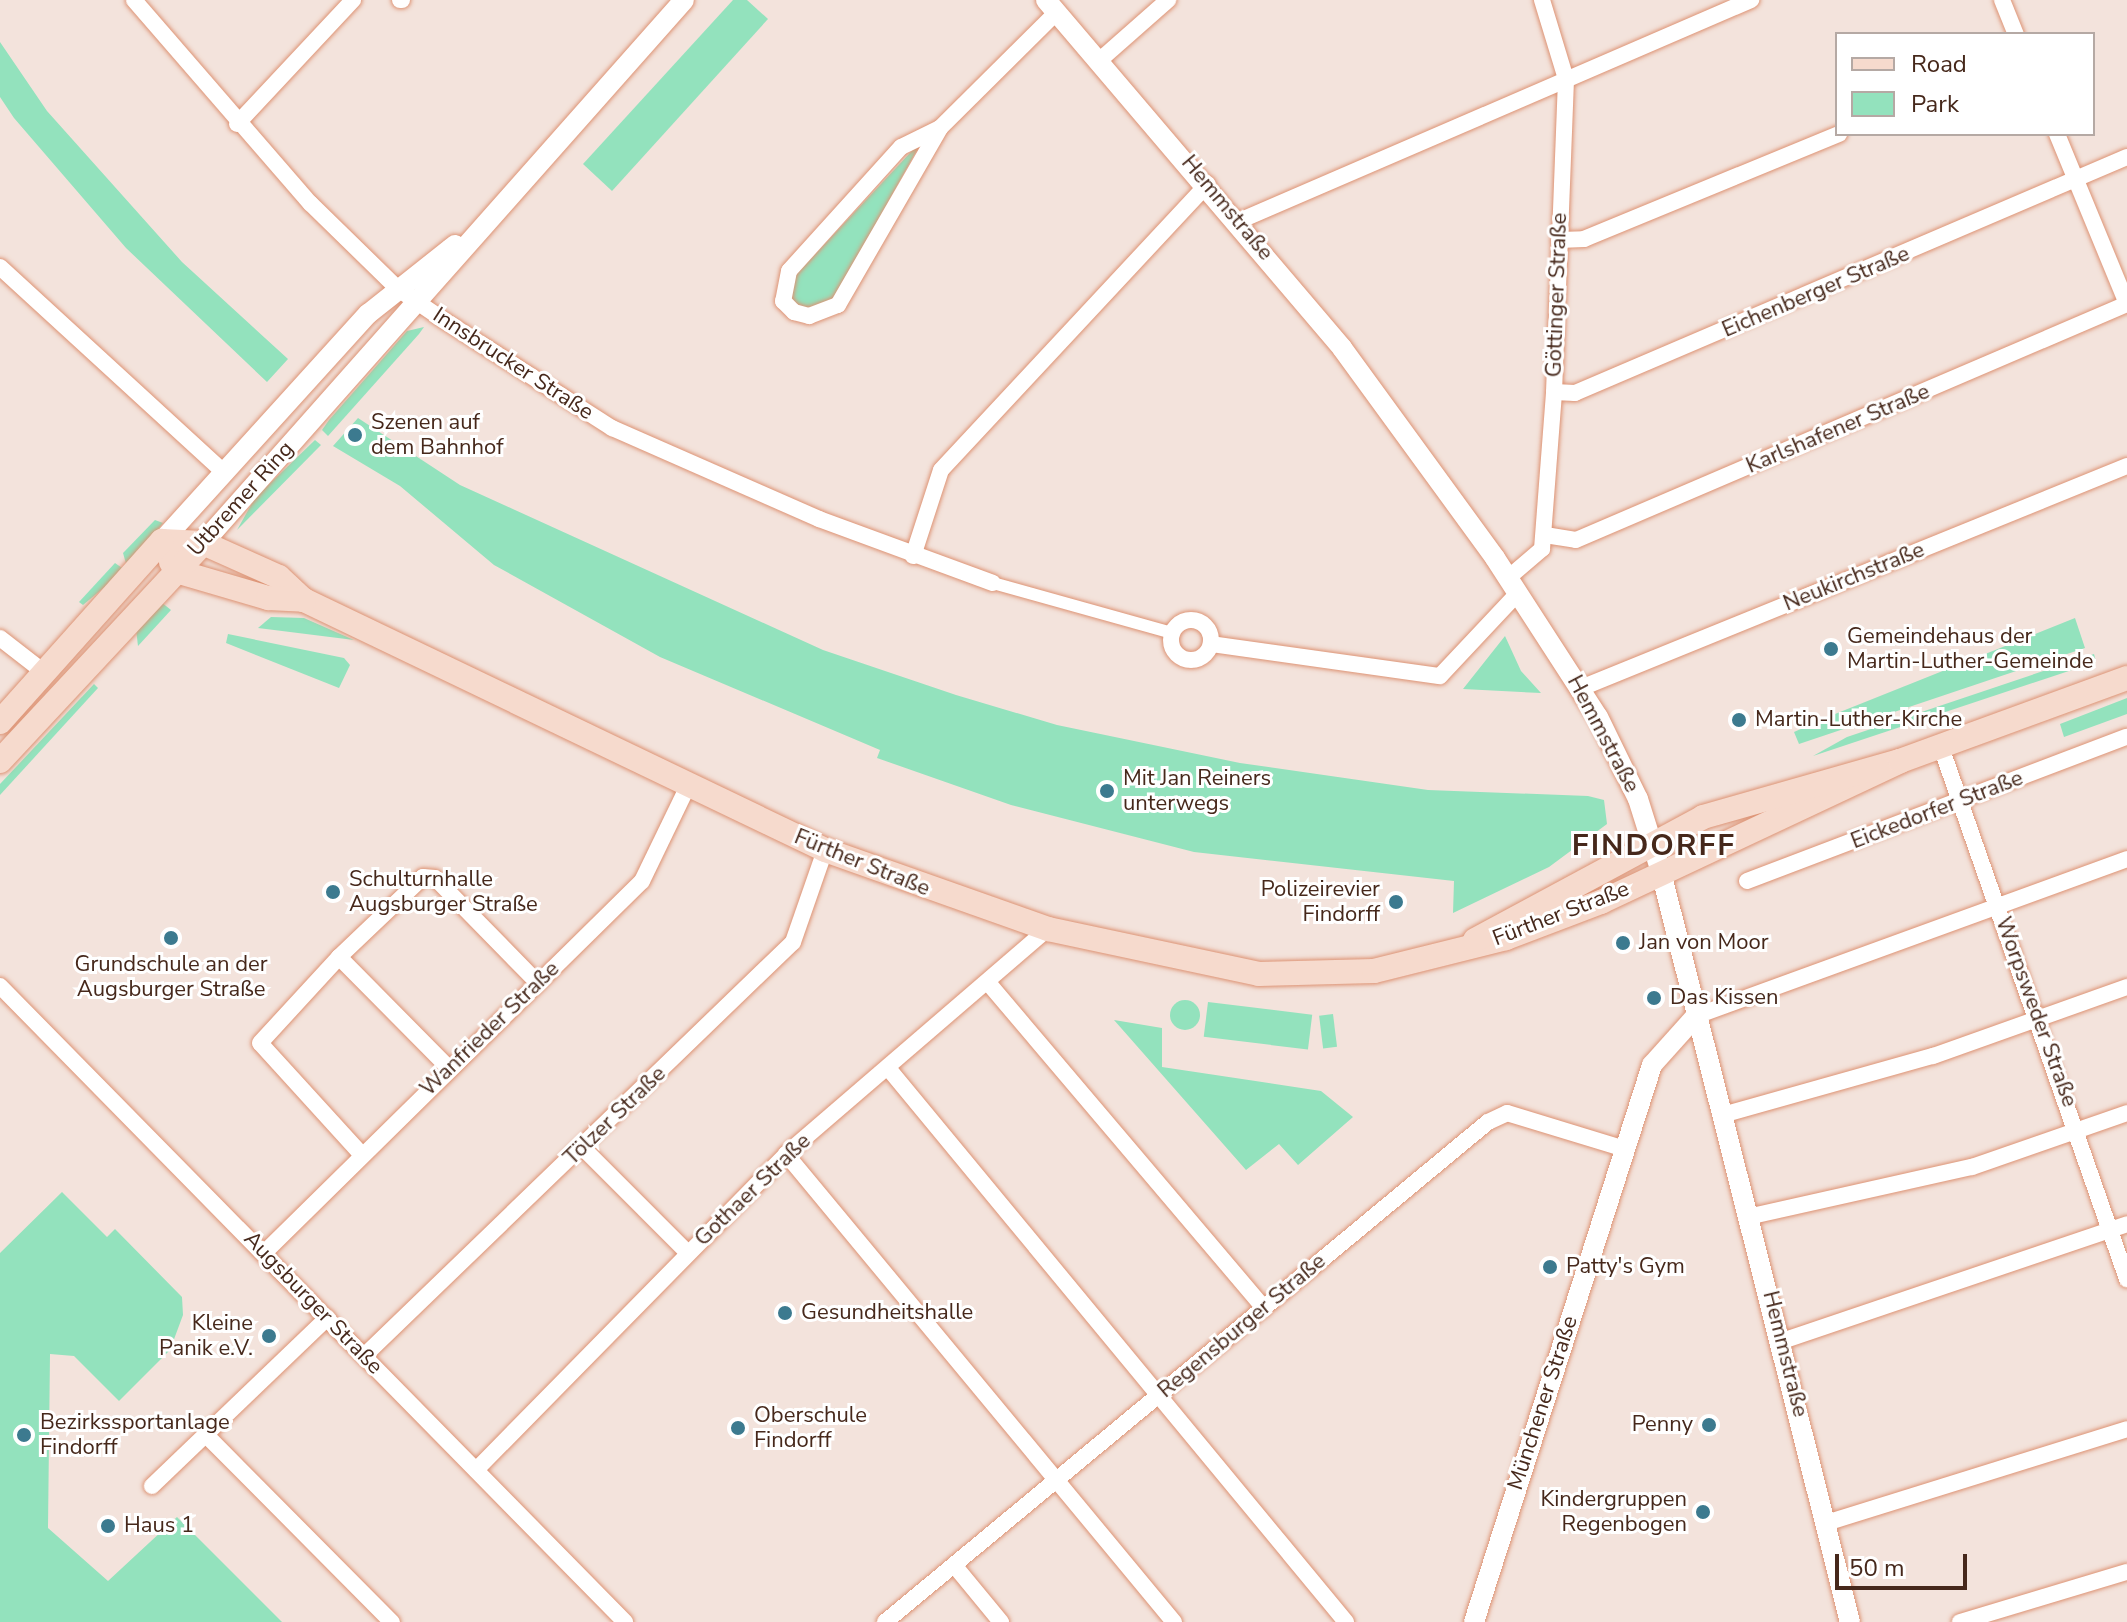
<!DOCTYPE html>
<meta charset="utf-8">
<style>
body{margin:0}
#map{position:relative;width:2127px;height:1622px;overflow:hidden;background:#f3e3dc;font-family:"Nunito Sans",sans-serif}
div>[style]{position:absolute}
.green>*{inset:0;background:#93e2bd;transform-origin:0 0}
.round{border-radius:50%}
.roads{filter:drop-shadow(0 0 2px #dd9374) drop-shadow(0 0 2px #dd9374)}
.pedestrian>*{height:12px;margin:-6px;padding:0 6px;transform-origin:6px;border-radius:6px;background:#fff}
.minor>*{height:16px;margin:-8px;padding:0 8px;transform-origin:8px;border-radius:8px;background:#fff}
.minor>.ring{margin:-8px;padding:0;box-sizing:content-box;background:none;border:16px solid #fff;border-radius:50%}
.tertiary>*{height:20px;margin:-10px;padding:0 10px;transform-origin:10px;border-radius:10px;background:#fff}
.secondary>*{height:24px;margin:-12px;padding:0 12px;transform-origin:12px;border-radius:12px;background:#f6dacd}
.dots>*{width:22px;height:22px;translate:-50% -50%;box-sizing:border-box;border:4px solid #fff;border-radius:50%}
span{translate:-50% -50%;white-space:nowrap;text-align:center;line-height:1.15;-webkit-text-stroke:6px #fff;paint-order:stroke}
.street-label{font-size:22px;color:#46281b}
.poi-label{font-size:22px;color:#46281b}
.left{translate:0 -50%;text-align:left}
.right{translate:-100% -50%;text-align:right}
.district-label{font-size:30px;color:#46281b;font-weight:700;letter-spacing:2px}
.legend{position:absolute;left:1835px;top:32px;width:260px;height:104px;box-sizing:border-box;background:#fff;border:2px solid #b5a9a4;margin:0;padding:10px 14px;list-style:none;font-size:24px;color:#46281b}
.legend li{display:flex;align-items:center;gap:16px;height:40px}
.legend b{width:40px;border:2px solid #b5a9a4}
.scale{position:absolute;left:1835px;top:1554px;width:132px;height:36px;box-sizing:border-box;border:4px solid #46281b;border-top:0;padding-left:10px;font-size:24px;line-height:28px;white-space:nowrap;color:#46281b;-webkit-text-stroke:6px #fff;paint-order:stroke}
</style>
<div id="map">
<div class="green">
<i style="clip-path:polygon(733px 0,747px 0,768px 19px,612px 191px,583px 164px)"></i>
<i style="clip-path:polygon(0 42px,47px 111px,182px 262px,288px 359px,267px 382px,126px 248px,14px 118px,0 97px)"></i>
<i style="clip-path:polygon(923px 139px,831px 305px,802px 310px,791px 301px,793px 278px)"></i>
<i style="clip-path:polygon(424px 327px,419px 334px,328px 436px,322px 430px,329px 420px,407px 331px)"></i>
<i style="clip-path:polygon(358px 418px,460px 485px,823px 650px,956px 695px,1057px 725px,1240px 763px,1428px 790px,1588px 796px,1604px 800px,1607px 824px,1549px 867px,1453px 913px,1454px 881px,1194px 852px,1011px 805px,877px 758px,880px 750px,660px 657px,494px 565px,400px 486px,333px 446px)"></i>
<i style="clip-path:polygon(315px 440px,321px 445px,237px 530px,255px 498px)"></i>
<i style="clip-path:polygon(155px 520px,163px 523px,127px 567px,123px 553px)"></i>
<i style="clip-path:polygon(115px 563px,125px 570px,83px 605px,79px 602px)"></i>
<i style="clip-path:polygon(161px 602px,171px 610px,138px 646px,136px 629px)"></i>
<i style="clip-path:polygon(271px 617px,304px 618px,354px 640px,258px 628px)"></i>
<i style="clip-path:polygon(2075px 618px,2085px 648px,1799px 744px,1794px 732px,1830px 716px)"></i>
<i style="clip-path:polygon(228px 634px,344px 658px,350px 665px,339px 688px,226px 643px)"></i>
<i style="clip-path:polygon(1505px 636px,1521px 671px,1541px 693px,1463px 689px)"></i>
<i style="clip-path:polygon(2094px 654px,2096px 662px,1813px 756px,1847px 737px)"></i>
<i style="clip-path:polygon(94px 684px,98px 688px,0 795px,0 784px)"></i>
<i style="clip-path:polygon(2127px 698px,2127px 714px,2064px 737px,2060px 724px)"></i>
<i class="round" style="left:1170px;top:1000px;width:30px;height:30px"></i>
<i style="left:1208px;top:1002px;width:105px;height:35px;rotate:7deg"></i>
<i style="left:1333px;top:1014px;width:33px;height:14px;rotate:83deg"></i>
<i style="clip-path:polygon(1114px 1020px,1162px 1028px,1162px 1067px,1321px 1091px,1353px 1117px,1298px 1165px,1279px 1144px,1246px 1170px)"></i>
<i style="clip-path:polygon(62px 1192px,107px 1237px,115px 1229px,182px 1297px,183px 1315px,170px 1350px,119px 1401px,74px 1356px,50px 1354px,48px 1528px,108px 1581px,177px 1517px,282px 1622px,0 1622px,0 1253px)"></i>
</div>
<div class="roads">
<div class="pedestrian">
<i style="left:993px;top:583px;width:186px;rotate:15.6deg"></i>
</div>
<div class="minor">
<i style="left:134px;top:0;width:269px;rotate:49.1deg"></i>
<i style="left:310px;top:203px;width:123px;rotate:44.3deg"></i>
<i style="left:398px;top:289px;width:50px;rotate:34.3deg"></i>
<i style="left:439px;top:317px;width:206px;rotate:32.7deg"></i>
<i style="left:612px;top:428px;width:226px;rotate:23.7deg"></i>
<i style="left:819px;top:519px;width:185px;rotate:20.2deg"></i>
<i style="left:400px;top:0;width:2px"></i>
<i style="left:2002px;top:0;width:37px;rotate:68deg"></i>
<i style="left:1100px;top:60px;width:91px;rotate:-41.4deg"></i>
<i style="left:237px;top:124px;width:170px;rotate:-46.9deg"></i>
<i style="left:940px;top:128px;width:43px;rotate:154deg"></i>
<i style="left:901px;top:147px;width:167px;rotate:132.1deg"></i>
<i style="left:789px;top:271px;width:31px;rotate:101deg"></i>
<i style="left:783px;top:301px;width:16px;rotate:45deg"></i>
<i style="left:794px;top:312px;width:16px;rotate:15deg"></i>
<i style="left:809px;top:316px;width:31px;rotate:-21deg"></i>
<i style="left:838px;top:305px;width:204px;rotate:-60deg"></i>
<i style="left:940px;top:128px;width:165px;rotate:-44.8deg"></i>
<i style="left:2057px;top:134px;width:184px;rotate:67.6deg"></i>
<i style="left:1239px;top:221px;width:558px;rotate:-23.35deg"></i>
<i style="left:1559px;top:240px;width:25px;rotate:-2deg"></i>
<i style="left:1584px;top:239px;width:276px;rotate:-22.4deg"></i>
<i style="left:0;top:267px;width:302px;rotate:42.5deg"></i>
<i style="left:1554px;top:392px;width:21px;rotate:3deg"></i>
<i style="left:1575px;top:393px;width:600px;rotate:-23.15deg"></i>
<i style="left:1545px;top:535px;width:31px;rotate:9deg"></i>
<i style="left:1576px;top:540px;width:599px;rotate:-23.19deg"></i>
<i style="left:913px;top:556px;width:90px;rotate:-72deg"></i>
<i style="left:941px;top:470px;width:391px;rotate:-47deg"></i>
<i style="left:1508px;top:578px;width:45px;rotate:-40.5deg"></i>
<i style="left:1542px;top:549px;width:157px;rotate:-85.6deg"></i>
<i style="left:1554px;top:392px;width:313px;rotate:-87.8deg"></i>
<i style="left:1566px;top:79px;width:83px;rotate:-106.9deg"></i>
<i class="ring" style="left:1171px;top:620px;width:24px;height:24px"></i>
<i style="left:0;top:638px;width:57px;rotate:37.9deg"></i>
<i style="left:1211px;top:644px;width:231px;rotate:8deg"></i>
<i style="left:1440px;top:676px;width:114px;rotate:-46.8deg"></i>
<i style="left:1581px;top:688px;width:589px;rotate:-22.13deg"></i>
<i style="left:1941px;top:747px;width:564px;rotate:70.73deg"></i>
<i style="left:1747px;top:881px;width:406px;rotate:-20.8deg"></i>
<i style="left:339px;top:957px;width:158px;rotate:45.3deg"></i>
<i style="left:990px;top:985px;width:424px;rotate:49.7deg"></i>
<i style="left:0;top:986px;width:892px;rotate:45.5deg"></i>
<i style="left:1696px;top:1016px;width:459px;rotate:-20deg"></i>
<i style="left:888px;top:1068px;width:719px;rotate:50.42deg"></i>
<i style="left:1726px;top:1114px;width:215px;rotate:-15.7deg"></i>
<i style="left:1933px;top:1056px;width:206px;rotate:-19.6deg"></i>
<i style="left:583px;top:1148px;width:148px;rotate:45deg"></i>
<i style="left:786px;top:1154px;width:608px;rotate:50.34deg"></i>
<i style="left:362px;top:1155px;width:151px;rotate:-132.3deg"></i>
<i style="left:260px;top:1043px;width:117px;rotate:-47.4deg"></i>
<i style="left:339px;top:957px;width:116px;rotate:-43.6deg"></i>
<i style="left:423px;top:877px;width:12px;rotate:5deg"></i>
<i style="left:435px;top:878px;width:147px;rotate:45.6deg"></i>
<i style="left:1752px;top:1216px;width:225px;rotate:-12.6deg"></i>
<i style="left:1972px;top:1167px;width:164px;rotate:-19.2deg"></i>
<i style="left:264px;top:1253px;width:530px;rotate:-44.54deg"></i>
<i style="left:642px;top:881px;width:106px;rotate:-64.2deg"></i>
<i style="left:1782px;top:1341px;width:364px;rotate:-18.7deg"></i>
<i style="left:364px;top:1356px;width:596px;rotate:-43.98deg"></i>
<i style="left:793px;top:942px;width:97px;rotate:-70.8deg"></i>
<i style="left:206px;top:1435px;width:264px;rotate:45.2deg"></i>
<i style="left:476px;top:1470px;width:443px;rotate:-45.5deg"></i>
<i style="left:786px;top:1154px;width:345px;rotate:-40.7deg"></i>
<i style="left:152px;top:1486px;width:243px;rotate:-43.8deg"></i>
<i style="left:1826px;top:1523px;width:315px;rotate:-17.3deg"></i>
<i style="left:954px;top:1565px;width:74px;rotate:50.5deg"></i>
<i style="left:885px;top:1622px;width:783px;rotate:-39.67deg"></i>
<i style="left:1488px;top:1122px;width:21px;rotate:-25deg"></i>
<i style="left:1507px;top:1113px;width:123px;rotate:17deg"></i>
<i style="left:1960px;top:1622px;width:174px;rotate:-16.7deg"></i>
</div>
<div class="tertiary">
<i style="left:1046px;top:0;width:457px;rotate:49.6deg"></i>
<i style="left:1342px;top:348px;width:260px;rotate:53.9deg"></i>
<i style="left:1495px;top:558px;width:189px;rotate:57.1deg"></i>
<i style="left:1598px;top:717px;width:91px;rotate:64deg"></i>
<i style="left:1638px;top:799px;width:77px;rotate:72.5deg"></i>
<i style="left:1661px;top:872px;width:773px;rotate:75.86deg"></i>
<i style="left:162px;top:541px;width:307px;rotate:-47.8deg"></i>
<i style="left:368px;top:314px;width:111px;rotate:-38.4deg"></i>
<i style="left:203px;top:543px;width:725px;rotate:-48.46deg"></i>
<i style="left:1474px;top:1622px;width:585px;rotate:-72.28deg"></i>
<i style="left:1652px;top:1065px;width:66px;rotate:-48.1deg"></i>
</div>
<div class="secondary">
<i style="left:162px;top:541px;width:41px;rotate:2.8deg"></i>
<i style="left:203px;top:543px;width:83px;rotate:24.1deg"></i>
<i style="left:279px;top:577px;width:34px;rotate:43deg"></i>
<i style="left:304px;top:600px;width:578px;rotate:25.63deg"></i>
<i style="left:825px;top:850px;width:237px;rotate:19.5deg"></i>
<i style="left:1048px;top:929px;width:216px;rotate:12deg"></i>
<i style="left:1259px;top:974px;width:115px;rotate:-1.5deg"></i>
<i style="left:1374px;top:971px;width:136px;rotate:-14deg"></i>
<i style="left:1506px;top:938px;width:102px;rotate:-20.8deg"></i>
<i style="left:1601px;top:902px;width:331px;rotate:-25.2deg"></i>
<i style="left:171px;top:562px;width:10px;rotate:61deg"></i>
<i style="left:176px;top:571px;width:96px;rotate:16.4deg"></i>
<i style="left:268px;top:598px;width:36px;rotate:3deg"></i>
<i style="left:0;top:722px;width:243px;rotate:-48.2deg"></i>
<i style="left:0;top:761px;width:298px;rotate:-47deg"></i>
<i style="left:1475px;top:940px;width:259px;rotate:-28.3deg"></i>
<i style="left:1703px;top:817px;width:205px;rotate:-15.9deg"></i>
<i style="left:1900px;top:761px;width:242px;rotate:-20.1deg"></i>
</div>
</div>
<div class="dots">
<i style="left:355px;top:435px;background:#3c7a8f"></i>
<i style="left:1831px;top:649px;background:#3c7a8f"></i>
<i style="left:1739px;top:720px;background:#3c7a8f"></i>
<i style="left:1107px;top:791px;background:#3c7a8f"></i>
<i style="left:333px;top:892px;background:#3c7a8f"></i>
<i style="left:1396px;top:902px;background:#3c7a8f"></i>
<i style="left:171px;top:938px;background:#3c7a8f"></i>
<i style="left:1623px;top:943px;background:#3c7a8f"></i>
<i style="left:1654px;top:998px;background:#3c7a8f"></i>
<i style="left:1550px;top:1267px;background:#3c7a8f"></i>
<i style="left:785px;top:1313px;background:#3c7a8f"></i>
<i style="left:269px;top:1336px;background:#3c7a8f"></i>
<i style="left:1709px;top:1425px;background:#3c7a8f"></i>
<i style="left:738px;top:1428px;background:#3c7a8f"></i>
<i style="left:24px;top:1435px;background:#3c7a8f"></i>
<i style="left:1703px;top:1512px;background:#3c7a8f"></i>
<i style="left:108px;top:1526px;background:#3c7a8f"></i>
</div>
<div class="street-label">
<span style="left:1227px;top:208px;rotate:50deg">Hemmstraße</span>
<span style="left:1816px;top:292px;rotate:-23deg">Eichenberger Straße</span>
<span style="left:1557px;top:295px;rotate:-88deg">Göttinger Straße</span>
<span style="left:513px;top:364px;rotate:33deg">Innsbrucker Straße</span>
<span style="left:1838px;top:429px;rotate:-23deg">Karlshafener Straße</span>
<span style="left:241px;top:499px;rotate:-48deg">Utbremer Ring</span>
<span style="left:1854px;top:577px;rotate:-22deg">Neukirchstraße</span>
<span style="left:1603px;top:734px;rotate:62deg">Hemmstraße</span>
<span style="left:1937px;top:810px;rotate:-21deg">Eickedorfer Straße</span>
<span style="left:862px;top:863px;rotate:22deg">Fürther Straße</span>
<span style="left:1561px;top:914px;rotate:-21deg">Fürther Straße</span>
<span style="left:2036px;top:1012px;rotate:70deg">Worpsweder Straße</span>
<span style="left:490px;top:1029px;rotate:-44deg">Wanfrieder Straße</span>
<span style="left:615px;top:1116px;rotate:-44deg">Tölzer Straße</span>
<span style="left:753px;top:1190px;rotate:-44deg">Gothaer Straße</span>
<span style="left:313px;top:1303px;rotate:46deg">Augsburger Straße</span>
<span style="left:1242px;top:1326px;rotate:-40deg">Regensburger Straße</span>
<span style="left:1785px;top:1354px;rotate:76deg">Hemmstraße</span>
<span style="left:1543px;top:1403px;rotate:-72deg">Münchener Straße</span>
</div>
<div class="poi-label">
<span class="left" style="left:371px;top:435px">Szenen auf<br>dem Bahnhof</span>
<span class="left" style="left:1847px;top:649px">Gemeindehaus der<br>Martin-Luther-Gemeinde</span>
<span class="left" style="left:1755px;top:720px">Martin-Luther-Kirche</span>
<span class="left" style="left:1123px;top:791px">Mit Jan Reiners<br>unterwegs</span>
<span class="left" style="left:349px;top:892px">Schulturnhalle<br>Augsburger Straße</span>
<span class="right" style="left:1380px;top:902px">Polizeirevier<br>Findorff</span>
<span class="left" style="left:1639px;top:943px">Jan von Moor</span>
<span style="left:171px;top:977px">Grundschule an der<br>Augsburger Straße</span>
<span class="left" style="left:1670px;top:998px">Das Kissen</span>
<span class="left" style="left:1566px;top:1267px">Patty's Gym</span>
<span class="left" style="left:801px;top:1313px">Gesundheitshalle</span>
<span class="right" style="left:253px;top:1336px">Kleine<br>Panik e.V.</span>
<span class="left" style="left:754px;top:1428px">Oberschule<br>Findorff</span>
<span class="left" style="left:40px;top:1435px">Bezirkssportanlage<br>Findorff</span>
<span class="right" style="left:1693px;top:1425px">Penny</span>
<span class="right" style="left:1687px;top:1512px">Kindergruppen<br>Regenbogen</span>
<span class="left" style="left:124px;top:1526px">Haus 1</span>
</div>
<div class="district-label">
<span style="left:1654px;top:846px">FINDORFF</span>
</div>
<ul class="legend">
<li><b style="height:10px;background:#f6dacd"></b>Road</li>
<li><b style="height:22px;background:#93e2bd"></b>Park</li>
</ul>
<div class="scale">50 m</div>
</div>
